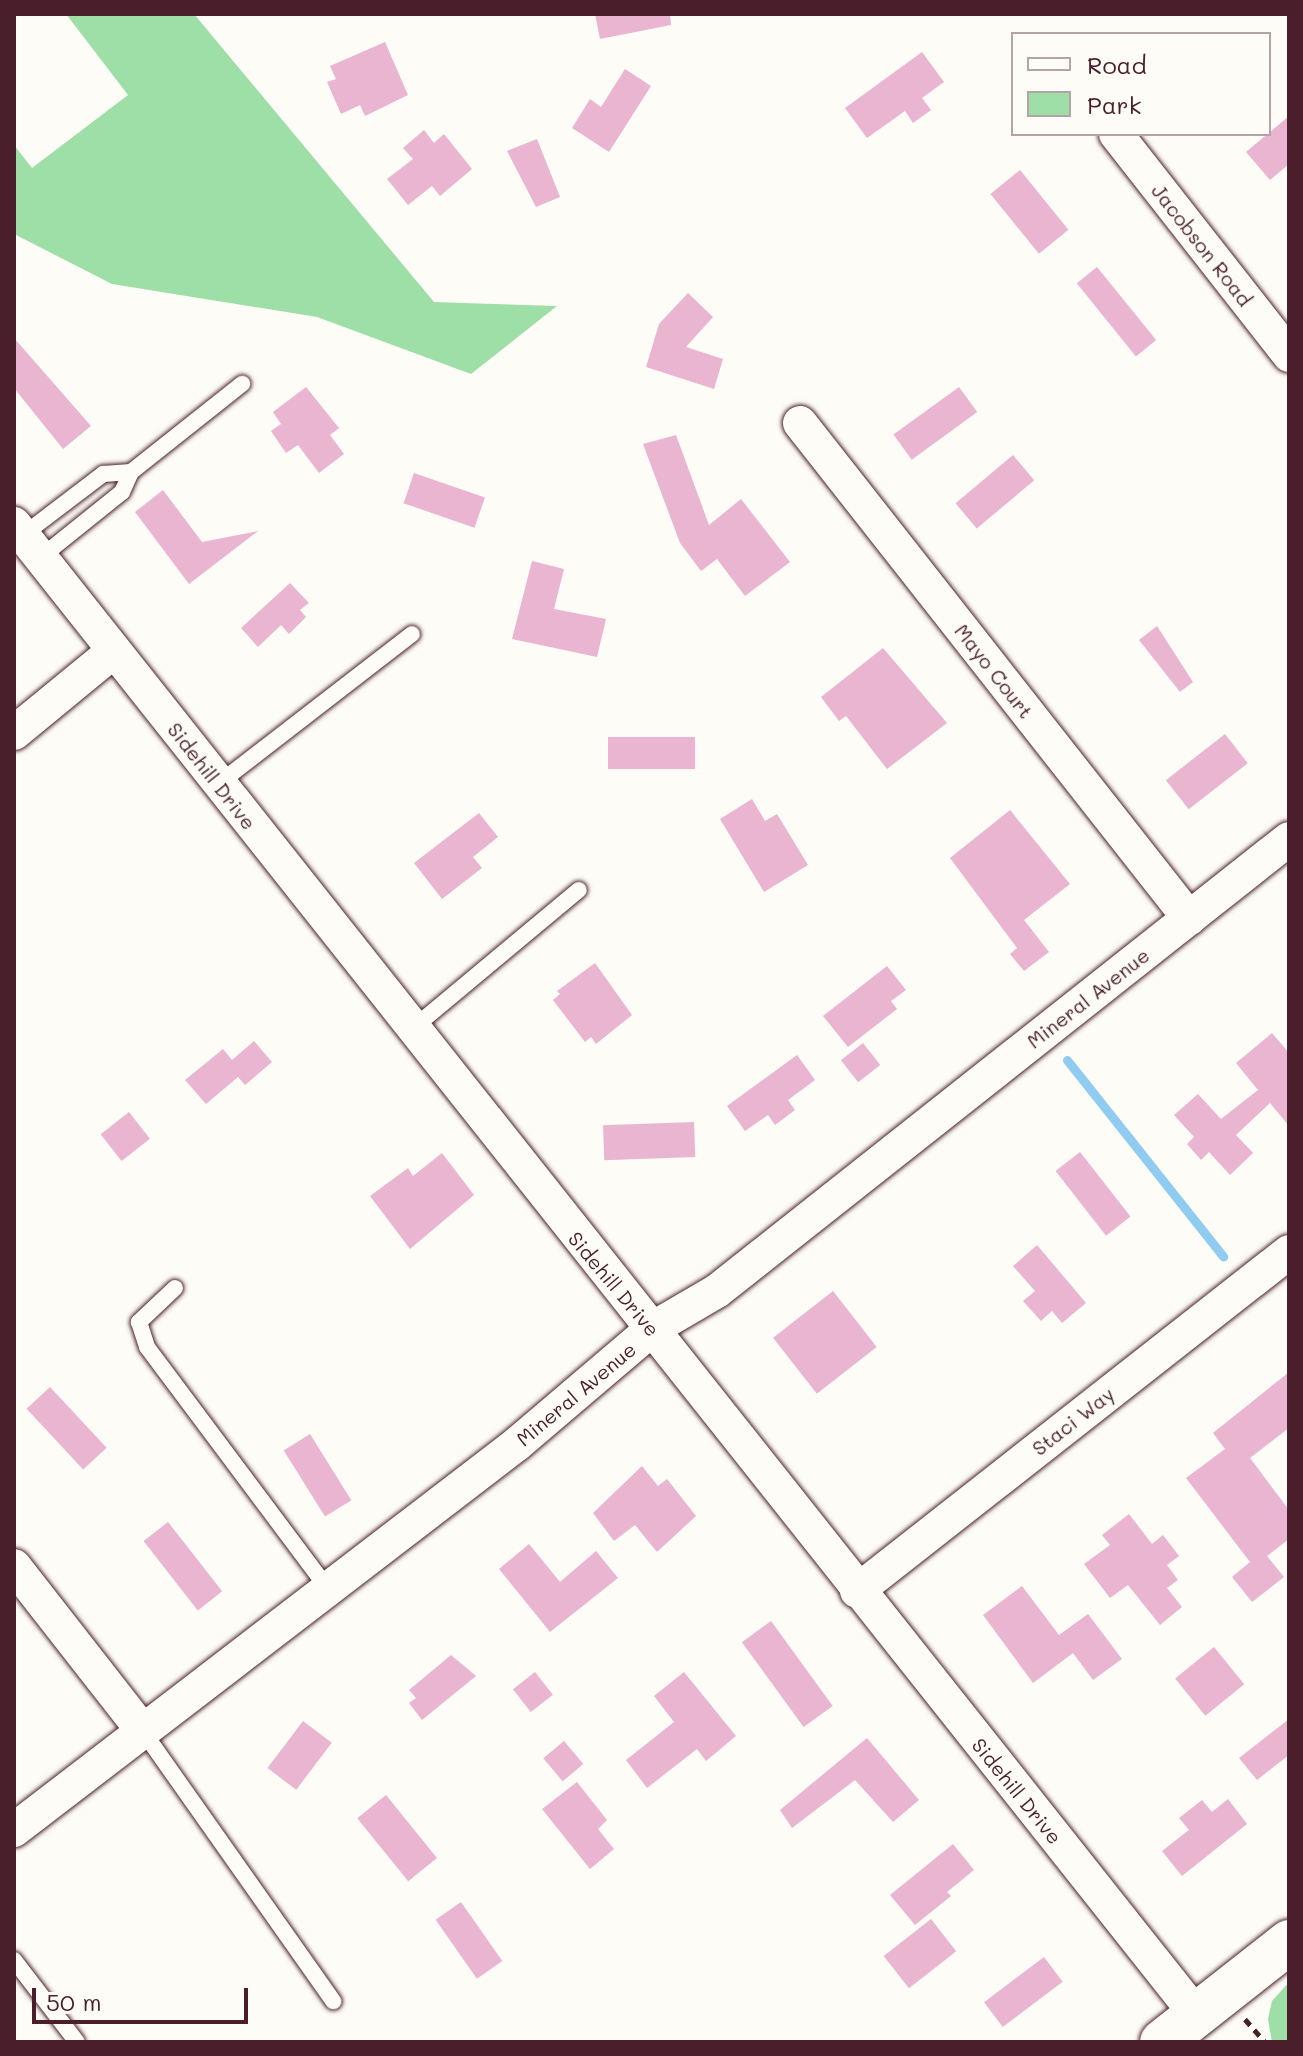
<!DOCTYPE html>
<style>
body{margin:0}
#map{position:relative;width:1303px;height:2056px;overflow:hidden;background:#fdfcf7;font-family:Mali,sans-serif}
div>[style]{position:absolute}
.green>*{inset:0;background:#9edfa8}
.stream>*{height:9px;margin:-4.5px;padding:0 4.5px;transform-origin:4.5px;border-radius:4.5px;background:#8fccf0}
.building>*{inset:0;background:#e9b5d1;transform-origin:0 0}
.path>*{height:5px;margin-top:-2.5px;transform-origin:0;background:repeating-linear-gradient(90deg,#4a1f2b 0 8px,transparent 0 14px)}
.roads{filter:drop-shadow(0 0 2px #4a1f2b) drop-shadow(0 0 2px #4a1f2b)}
.lane>*{height:16px;margin:-8px;padding:0 8px;transform-origin:8px;border-radius:8px;background:#fdfcf7}
.street>*{height:34px;margin:-17px;padding:0 17px;transform-origin:17px;border-radius:17px;background:#fdfcf7}
.secondary>*{height:44px;margin:-22px;padding:0 22px;transform-origin:22px;border-radius:22px;background:#fdfcf7}
span{translate:-50% -50%;white-space:nowrap;text-align:center;line-height:1.15;-webkit-text-stroke:6px #fdfcf7;paint-order:stroke}
.street-label{font-size:20px;color:#4a1f2b}
.frame{position:absolute;inset:0;border:16px solid #4a1f2b;pointer-events:none}
.legend{position:absolute;left:1011px;top:32px;width:260px;height:104px;box-sizing:border-box;background:#fdfcf7;border:2px solid #b5a4a5;margin:0;padding:10px 14px;list-style:none;font-size:24px;color:#4a1f2b}
.legend li{display:flex;align-items:center;gap:16px;height:40px}
.legend b{width:40px;border:2px solid #b5a4a5}
.scale{position:absolute;left:32px;top:1988px;width:216px;height:36px;box-sizing:border-box;border:4px solid #4a1f2b;border-top:0;padding-left:10px;font-size:24px;line-height:28px;white-space:nowrap;color:#4a1f2b;-webkit-text-stroke:6px #fdfcf7;paint-order:stroke}
</style>
<div id="map">
<div class="green">
<i style="clip-path:polygon(66px 14px,194px 14px,434px 302px,557px 306px,471px 374px,317px 317px,112px 284px,14px 234px,14px 145px,32px 168px,128px 95px)"></i>
<i style="clip-path:polygon(1289px 1982px,1289px 2042px,1272px 2042px,1268px 2019px,1272px 2001px)"></i>
</div>
<div class="stream">
<i style="left:1067px;top:1060px;width:251px;rotate:51.5deg"></i>
</div>
<div class="building">
<i style="clip-path:polygon(595px 14px,670px 14px,671px 25px,600px 39px)"></i>
<i style="clip-path:polygon(385px 42px,408px 95px,365px 116px,360px 105px,341px 114px,327px 82px,336px 79px,330px 66px)"></i>
<i style="clip-path:polygon(922px 52px,944px 82px,922px 98px,931px 110px,913px 123px,905px 111px,867px 138px,845px 108px)"></i>
<i style="clip-path:polygon(625px 69px,651px 86px,609px 152px,572px 128px,590px 99px,601px 107px)"></i>
<i style="clip-path:polygon(1289px 116px,1289px 164px,1270px 180px,1246px 152px)"></i>
<i style="clip-path:polygon(424px 130px,434px 143px,444px 134px,472px 169px,440px 196px,432px 186px,408px 205px,387px 179px,413px 159px,403px 148px)"></i>
<i style="clip-path:polygon(537px 139px,560px 197px,536px 207px,507px 151px)"></i>
<i style="left:1020px;top:170px;width:77px;height:38px;rotate:51deg"></i>
<i style="left:1097px;top:267px;width:94px;height:26px;rotate:51deg"></i>
<i style="clip-path:polygon(688px 293px,713px 317px,686px 347px,723px 359px,714px 389px,646px 367px,659px 324px)"></i>
<i style="clip-path:polygon(14px 338px,91px 426px,63px 449px,14px 388px)"></i>
<i style="clip-path:polygon(306px 387px,339px 428px,330px 435px,344px 454px,319px 473px,298px 445px,286px 453px,271px 431px,281px 424px,273px 412px)"></i>
<i style="left:959px;top:387px;width:31px;height:81px;rotate:54deg"></i>
<i style="clip-path:polygon(676px 435px,709px 525px,741px 499px,790px 562px,745px 596px,717px 559px,701px 571px,680px 543px,643px 444px)"></i>
<i style="left:1013px;top:455px;width:33px;height:75px;rotate:50deg"></i>
<i style="left:414px;top:473px;width:75px;height:32px;rotate:19deg"></i>
<i style="clip-path:polygon(163px 490px,202px 542px,258px 531px,189px 584px,135px 512px)"></i>
<i style="clip-path:polygon(532px 561px,564px 569px,554px 609px,606px 619px,597px 657px,512px 639px)"></i>
<i style="clip-path:polygon(290px 583px,309px 603px,300px 610px,306px 617px,289px 634px,281px 625px,258px 647px,241px 628px)"></i>
<i style="clip-path:polygon(1157px 626px,1193px 682px,1180px 692px,1139px 640px)"></i>
<i style="clip-path:polygon(883px 648px,947px 723px,887px 769px,846px 716px,839px 721px,821px 697px)"></i>
<i style="left:1225px;top:734px;width:37px;height:75px;rotate:52deg"></i>
<i style="left:608px;top:737px;width:87px;height:32px"></i>
<i style="clip-path:polygon(752px 799px,765px 821px,777px 814px,808px 865px,764px 892px,720px 819px)"></i>
<i style="clip-path:polygon(1010px 810px,1070px 884px,1024px 920px,1049px 952px,1024px 971px,1010px 954px,1017px 948px,950px 858px)"></i>
<i style="clip-path:polygon(479px 813px,498px 837px,473px 857px,482px 868px,442px 899px,414px 863px)"></i>
<i style="clip-path:polygon(595px 963px,632px 1015px,596px 1044px,591px 1037px,585px 1042px,553px 1000px,560px 994px,557px 991px)"></i>
<i style="clip-path:polygon(887px 966px,906px 990px,891px 1001px,897px 1009px,848px 1047px,823px 1016px)"></i>
<i style="clip-path:polygon(1272px 1033px,1289px 1053px,1289px 1126px,1270px 1103px,1236px 1135px,1253px 1153px,1230px 1175px,1209px 1152px,1201px 1160px,1187px 1144px,1194px 1137px,1174px 1115px,1198px 1094px,1221px 1119px,1258px 1090px,1236px 1063px)"></i>
<i style="clip-path:polygon(254px 1041px,272px 1062px,245px 1085px,238px 1077px,206px 1104px,185px 1080px,223px 1049px,232px 1060px)"></i>
<i style="left:863px;top:1043px;width:28px;height:28px;rotate:52deg"></i>
<i style="clip-path:polygon(797px 1055px,815px 1080px,788px 1100px,795px 1110px,775px 1125px,768px 1115px,745px 1131px,727px 1106px)"></i>
<i style="left:129px;top:1112px;width:34px;height:36px;rotate:52deg"></i>
<i style="left:694px;top:1122px;width:35px;height:91px;rotate:88deg"></i>
<i style="left:1080px;top:1152px;width:82px;height:31px;rotate:52deg"></i>
<i style="clip-path:polygon(442px 1153px,474px 1195px,410px 1249px,370px 1196px,408px 1168px,413px 1176px)"></i>
<i style="clip-path:polygon(1037px 1245px,1086px 1303px,1062px 1323px,1052px 1311px,1041px 1321px,1023px 1301px,1035px 1291px,1013px 1266px)"></i>
<i style="left:833px;top:1291px;width:71px;height:76px;rotate:52deg"></i>
<i style="clip-path:polygon(1289px 1372px,1289px 1428px,1250px 1458px,1289px 1510px,1289px 1539px,1267px 1556px,1284px 1577px,1252px 1602px,1232px 1577px,1250px 1562px,1186px 1478px,1225px 1449px,1213px 1433px)"></i>
<i style="left:50px;top:1387px;width:83px;height:32px;rotate:47deg"></i>
<i style="left:310px;top:1434px;width:78px;height:31px;rotate:58deg"></i>
<i style="clip-path:polygon(642px 1466px,658px 1486px,667px 1479px,696px 1516px,657px 1552px,635px 1525px,614px 1541px,593px 1513px)"></i>
<i style="clip-path:polygon(1129px 1514px,1152px 1544px,1163px 1535px,1179px 1556px,1167px 1565px,1178px 1580px,1167px 1588px,1182px 1607px,1160px 1625px,1128px 1585px,1110px 1598px,1084px 1564px,1110px 1545px,1102px 1535px)"></i>
<i style="left:168px;top:1522px;width:88px;height:31px;rotate:52deg"></i>
<i style="clip-path:polygon(529px 1544px,560px 1582px,596px 1551px,618px 1578px,550px 1632px,499px 1569px)"></i>
<i style="clip-path:polygon(1022px 1586px,1059px 1635px,1088px 1614px,1122px 1659px,1093px 1680px,1073px 1653px,1033px 1683px,983px 1615px)"></i>
<i style="left:771px;top:1621px;width:105px;height:36px;rotate:54deg"></i>
<i style="left:1214px;top:1647px;width:48px;height:50px;rotate:51deg"></i>
<i style="clip-path:polygon(451px 1655px,476px 1676px,422px 1720px,409px 1703px,416px 1698px,409px 1690px)"></i>
<i style="left:535px;top:1672px;width:29px;height:28px;rotate:52deg"></i>
<i style="clip-path:polygon(684px 1672px,736px 1736px,706px 1761px,697px 1749px,647px 1788px,626px 1760px,674px 1722px,654px 1696px)"></i>
<i style="clip-path:polygon(1289px 1719px,1289px 1755px,1257px 1780px,1239px 1758px)"></i>
<i style="left:303px;top:1721px;width:36px;height:59px;rotate:37deg"></i>
<i style="clip-path:polygon(867px 1738px,919px 1800px,893px 1822px,855px 1780px,792px 1828px,780px 1810px)"></i>
<i style="left:564px;top:1741px;width:30px;height:27px;rotate:50deg"></i>
<i style="clip-path:polygon(577px 1782px,607px 1820px,598px 1829px,614px 1849px,590px 1869px,542px 1809px)"></i>
<i style="left:386px;top:1795px;width:81px;height:37px;rotate:51deg"></i>
<i style="clip-path:polygon(1228px 1799px,1247px 1824px,1182px 1876px,1162px 1851px,1189px 1830px,1179px 1818px,1202px 1800px,1212px 1812px)"></i>
<i style="clip-path:polygon(953px 1844px,974px 1870px,947px 1892px,951px 1896px,915px 1925px,890px 1895px)"></i>
<i style="left:461px;top:1902px;width:72px;height:31px;rotate:55deg"></i>
<i style="left:931px;top:1919px;width:41px;height:60px;rotate:52deg"></i>
<i style="left:1044px;top:1957px;width:31px;height:75px;rotate:53deg"></i>
</div>
<div class="path">
<i style="left:1245px;top:2019px;width:30px;rotate:49deg"></i>
</div>
<div class="roads">
<div class="lane">
<i style="left:131px;top:472px;width:142px;rotate:-38.4deg"></i>
<i style="left:23px;top:535px;width:101px;rotate:-37.3deg"></i>
<i style="left:103px;top:474px;width:28px;rotate:-4deg"></i>
<i style="left:131px;top:472px;width:22px;rotate:114deg"></i>
<i style="left:122px;top:492px;width:105px;rotate:141.2deg"></i>
<i style="left:218px;top:784px;width:245px;rotate:-37.7deg"></i>
<i style="left:412px;top:1029px;width:217px;rotate:-39.8deg"></i>
<i style="left:175px;top:1288px;width:50px;rotate:136.6deg"></i>
<i style="left:139px;top:1322px;width:26px;rotate:72deg"></i>
<i style="left:147px;top:1347px;width:301px;rotate:53.2deg"></i>
<i style="left:142px;top:1730px;width:332px;rotate:54.8deg"></i>
<i style="left:14px;top:1960px;width:103px;rotate:52.5deg"></i>
</div>
<div class="street">
<i style="left:1116px;top:134px;width:281px;rotate:51.9deg"></i>
<i style="left:800px;top:423px;width:630px;rotate:51.84deg"></i>
<i style="left:14px;top:524px;width:1902px;rotate:51.58deg"></i>
<i style="left:14px;top:733px;width:129px;rotate:-39.4deg"></i>
<i style="left:14px;top:1566px;width:208px;rotate:52deg"></i>
<i style="left:857px;top:1591px;width:549px;rotate:-38.12deg"></i>
<i style="left:14px;top:1830px;width:634px;rotate:-37.5deg"></i>
<i style="left:517px;top:1444px;width:177px;rotate:-40.4deg"></i>
<i style="left:652px;top:1329px;width:75px;rotate:-30.3deg"></i>
<i style="left:717px;top:1291px;width:729px;rotate:-38.32deg"></i>
</div>
<div class="secondary">
<i style="left:1162px;top:2042px;width:162px;rotate:-38.2deg"></i>
</div>
</div>
<div class="street-label">
<span style="left:1202px;top:245px;rotate:52deg">Jacobson Road</span>
<span style="left:994px;top:671px;rotate:52deg">Mayo Court</span>
<span style="left:212px;top:776px;rotate:52deg">Sidehill Drive</span>
<span style="left:1088px;top:998px;rotate:-38deg">Mineral Avenue</span>
<span style="left:614px;top:1284px;rotate:50deg">Sidehill Drive</span>
<span style="left:576px;top:1394px;rotate:-40deg">Mineral Avenue</span>
<span style="left:1073px;top:1421px;rotate:-38deg">Staci Way</span>
<span style="left:1017px;top:1791px;rotate:51deg">Sidehill Drive</span>
</div>
<div class="frame"></div>
<ul class="legend">
<li><b style="height:10px;background:#fdfcf7"></b>Road</li>
<li><b style="height:22px;background:#9edfa8"></b>Park</li>
</ul>
<div class="scale">50 m</div>
</div>
